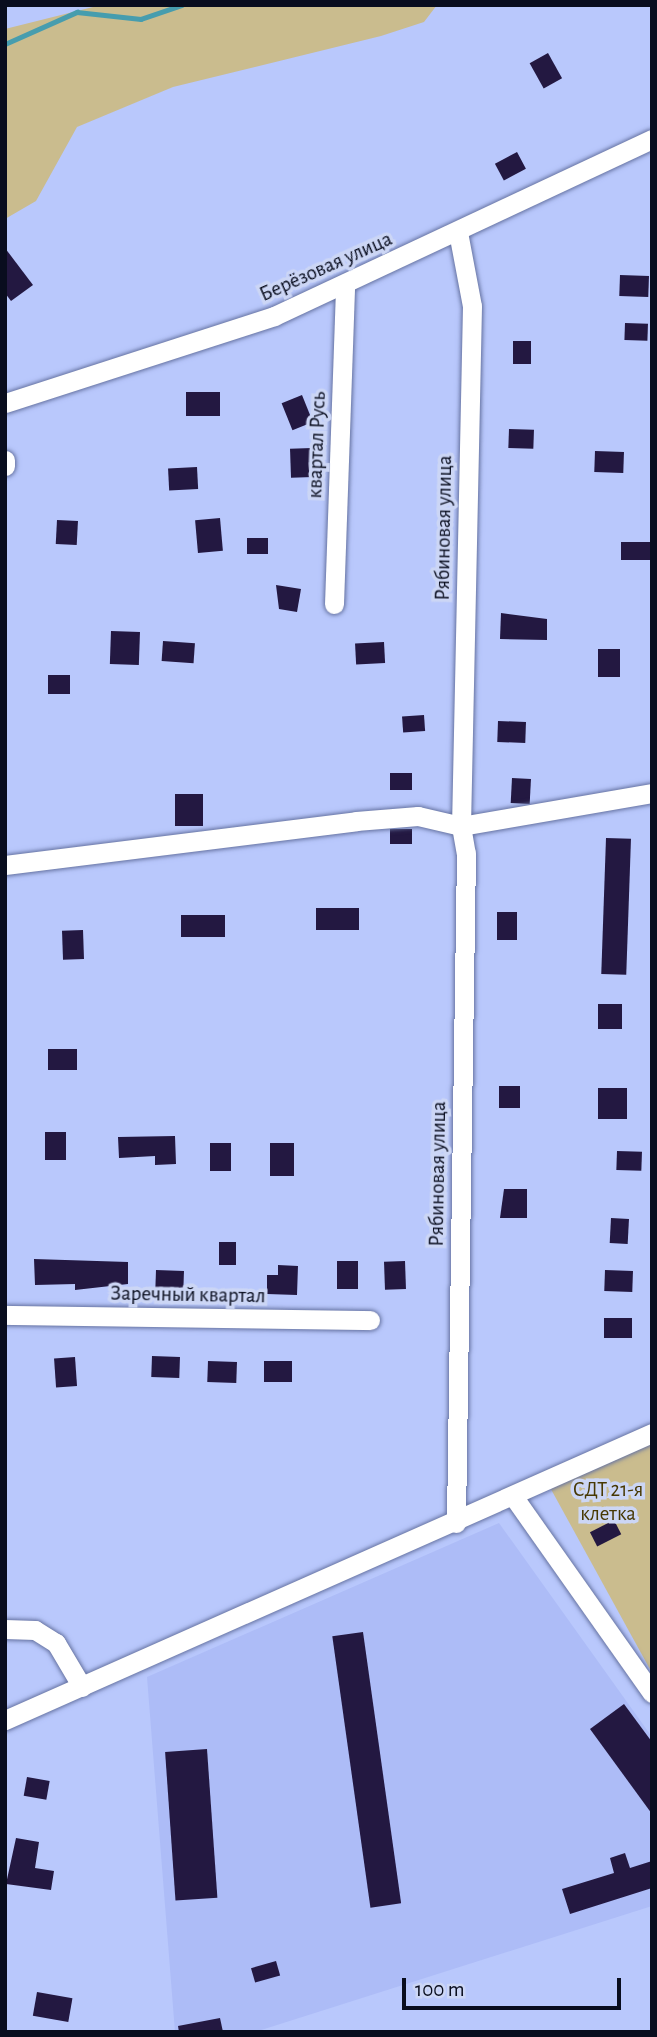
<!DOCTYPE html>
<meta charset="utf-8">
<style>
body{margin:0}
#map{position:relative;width:657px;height:2037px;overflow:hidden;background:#b9c8fc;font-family:"Alegreya Sans",sans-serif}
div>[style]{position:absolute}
.built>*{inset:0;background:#adbcf7}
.green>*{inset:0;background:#cabc8e}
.stream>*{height:4.5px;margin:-2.25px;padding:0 2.25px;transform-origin:2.25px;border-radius:2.25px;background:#479dae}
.building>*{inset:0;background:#231841;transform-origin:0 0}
.roads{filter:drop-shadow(0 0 2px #6673a2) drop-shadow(0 0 2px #6673a2)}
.minor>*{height:19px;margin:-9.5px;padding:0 9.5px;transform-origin:9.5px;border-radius:9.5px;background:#fff}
span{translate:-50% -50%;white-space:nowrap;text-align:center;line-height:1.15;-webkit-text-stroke:7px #ccd6f5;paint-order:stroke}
.street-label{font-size:21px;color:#090d1e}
.park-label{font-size:21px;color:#473803}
.frame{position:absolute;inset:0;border:7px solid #090d1e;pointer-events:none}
.scale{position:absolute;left:402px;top:1978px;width:219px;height:32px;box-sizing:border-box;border:4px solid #090d1e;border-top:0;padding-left:9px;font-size:21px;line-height:24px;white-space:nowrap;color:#090d1e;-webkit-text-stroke:5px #ccd6f5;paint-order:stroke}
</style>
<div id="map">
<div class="built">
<i style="clip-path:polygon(499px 1523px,652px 1737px,652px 1906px,255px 2032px,175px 2032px,147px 1677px)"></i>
</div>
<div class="green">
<i style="clip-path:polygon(101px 5px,437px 5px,424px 22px,381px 36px,173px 87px,77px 127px,36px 201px,5px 219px,5px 29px)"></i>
<i style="clip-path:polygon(652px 1437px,652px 1673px,547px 1482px)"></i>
</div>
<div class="stream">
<i style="left:5px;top:44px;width:79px;rotate:-24deg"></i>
<i style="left:77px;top:12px;width:64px;rotate:6.2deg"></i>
<i style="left:141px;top:19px;width:43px;rotate:-18.9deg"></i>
</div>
<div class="building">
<i style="left:548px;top:53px;width:29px;height:21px;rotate:61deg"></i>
<i style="left:517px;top:152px;width:19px;height:25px;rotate:62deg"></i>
<i style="clip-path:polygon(5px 248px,33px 285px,11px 301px,5px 293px)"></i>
<i style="left:620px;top:275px;width:29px;height:21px;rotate:2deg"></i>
<i style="left:625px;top:323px;width:23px;height:17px;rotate:2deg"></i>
<i style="left:513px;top:341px;width:18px;height:23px"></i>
<i style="left:186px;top:392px;width:34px;height:24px"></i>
<i style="left:302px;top:395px;width:29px;height:22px;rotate:68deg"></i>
<i style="left:509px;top:429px;width:25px;height:19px;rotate:2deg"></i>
<i style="left:312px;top:448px;width:29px;height:22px;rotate:88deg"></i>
<i style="left:595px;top:451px;width:29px;height:21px;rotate:2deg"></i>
<i style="left:197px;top:467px;width:22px;height:29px;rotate:87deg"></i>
<i style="left:220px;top:518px;width:33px;height:25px;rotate:85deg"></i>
<i style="left:57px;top:520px;width:21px;height:24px;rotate:3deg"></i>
<i style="left:247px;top:538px;width:21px;height:16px"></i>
<i style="left:621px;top:542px;width:31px;height:18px"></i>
<i style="clip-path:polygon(276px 585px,301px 589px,297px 612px,279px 609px)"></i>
<i style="clip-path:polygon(501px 613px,547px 619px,547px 640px,500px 639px)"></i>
<i style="left:111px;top:631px;width:29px;height:33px;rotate:2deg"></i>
<i style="left:163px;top:641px;width:32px;height:20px;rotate:4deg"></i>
<i style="left:384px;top:642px;width:21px;height:29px;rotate:87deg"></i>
<i style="left:598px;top:649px;width:22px;height:28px"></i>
<i style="left:48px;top:675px;width:22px;height:19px"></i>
<i style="left:424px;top:715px;width:16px;height:22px;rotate:86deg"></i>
<i style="left:498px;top:721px;width:28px;height:21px;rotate:2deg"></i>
<i style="left:412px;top:773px;width:17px;height:22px;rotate:90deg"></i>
<i style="left:512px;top:778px;width:19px;height:25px;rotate:3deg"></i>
<i style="left:175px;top:794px;width:28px;height:32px"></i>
<i style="left:412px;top:829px;width:15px;height:22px;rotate:90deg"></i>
<i style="left:606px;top:838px;width:25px;height:136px;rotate:2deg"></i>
<i style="left:316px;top:908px;width:43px;height:22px"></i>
<i style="left:497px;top:912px;width:20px;height:28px"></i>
<i style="left:181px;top:915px;width:44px;height:22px"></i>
<i style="left:83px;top:930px;width:29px;height:21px;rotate:88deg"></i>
<i style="left:598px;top:1004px;width:24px;height:25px"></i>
<i style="left:48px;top:1049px;width:29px;height:21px"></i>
<i style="left:499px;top:1086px;width:21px;height:22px"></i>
<i style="left:598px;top:1088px;width:29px;height:31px"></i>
<i style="left:45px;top:1132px;width:21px;height:28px"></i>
<i style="clip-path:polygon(175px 1136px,176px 1164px,155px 1165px,155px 1156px,119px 1158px,118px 1137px)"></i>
<i style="left:210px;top:1143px;width:21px;height:28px"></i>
<i style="left:270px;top:1143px;width:24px;height:33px"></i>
<i style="left:617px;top:1151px;width:25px;height:19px;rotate:2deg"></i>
<i style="clip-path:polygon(504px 1189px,527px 1189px,527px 1218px,500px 1218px)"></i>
<i style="left:611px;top:1218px;width:18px;height:25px;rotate:3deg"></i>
<i style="left:236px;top:1242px;width:23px;height:17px;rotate:90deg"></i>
<i style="clip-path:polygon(34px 1259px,128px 1262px,128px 1284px,75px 1290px,75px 1284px,35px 1285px)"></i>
<i style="left:337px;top:1261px;width:21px;height:28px"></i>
<i style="left:405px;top:1261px;width:28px;height:21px;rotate:88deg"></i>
<i style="clip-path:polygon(278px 1265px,298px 1266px,297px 1295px,267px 1294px,267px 1275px,278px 1275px)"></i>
<i style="left:156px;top:1270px;width:28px;height:21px;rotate:2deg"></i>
<i style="left:605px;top:1270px;width:28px;height:21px;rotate:2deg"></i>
<i style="left:604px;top:1318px;width:28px;height:20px"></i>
<i style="left:152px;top:1356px;width:28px;height:21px;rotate:2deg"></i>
<i style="left:75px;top:1357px;width:29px;height:21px;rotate:86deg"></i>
<i style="left:208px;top:1361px;width:29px;height:21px;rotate:2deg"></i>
<i style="left:264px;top:1361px;width:28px;height:21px"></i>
<i style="left:614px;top:1520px;width:16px;height:27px;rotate:63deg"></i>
<i style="left:363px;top:1632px;width:274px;height:31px;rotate:82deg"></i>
<i style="clip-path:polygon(624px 1704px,652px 1742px,652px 1814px,590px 1729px)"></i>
<i style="left:207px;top:1749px;width:149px;height:42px;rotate:86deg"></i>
<i style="left:27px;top:1777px;width:23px;height:19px;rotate:10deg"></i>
<i style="clip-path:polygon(16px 1838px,39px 1842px,35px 1868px,54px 1871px,51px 1890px,6px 1884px)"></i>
<i style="clip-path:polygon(625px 1853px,630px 1868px,652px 1861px,652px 1888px,570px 1914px,562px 1889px,614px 1873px,610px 1858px)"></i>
<i style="left:276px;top:1961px;width:15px;height:26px;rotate:74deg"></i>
<i style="left:37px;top:1992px;width:36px;height:24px;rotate:10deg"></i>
<i style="clip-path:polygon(220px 2018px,223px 2032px,179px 2032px,178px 2026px)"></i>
</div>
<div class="roads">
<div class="minor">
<i style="left:458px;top:232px;width:75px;rotate:79.3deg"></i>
<i style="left:472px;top:306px;width:520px;rotate:91.21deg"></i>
<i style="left:461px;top:826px;width:194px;rotate:-9.8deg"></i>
<i style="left:5px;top:403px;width:283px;rotate:-17.9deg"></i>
<i style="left:274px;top:316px;width:417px;rotate:-25.1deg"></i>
<i style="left:5px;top:460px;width:6px;rotate:90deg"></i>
<i style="left:334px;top:604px;width:317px;rotate:-88deg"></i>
<i style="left:5px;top:865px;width:354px;rotate:-7.1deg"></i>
<i style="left:356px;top:821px;width:62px;rotate:-4.6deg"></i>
<i style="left:418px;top:816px;width:44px;rotate:13.1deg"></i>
<i style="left:461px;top:826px;width:27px;rotate:80deg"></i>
<i style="left:466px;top:853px;width:670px;rotate:90.86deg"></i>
<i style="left:5px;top:1315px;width:365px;rotate:0.8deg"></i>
<i style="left:513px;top:1496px;width:241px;rotate:54.8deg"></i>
<i style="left:5px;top:1629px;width:30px;rotate:2deg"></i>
<i style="left:35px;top:1630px;width:25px;rotate:32deg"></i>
<i style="left:56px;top:1643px;width:51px;rotate:59.4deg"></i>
<i style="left:5px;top:1720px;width:708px;rotate:-23.92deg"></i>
</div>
</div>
<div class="street-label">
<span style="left:326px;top:267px;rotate:-24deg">Берёзовая улица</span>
<span style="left:317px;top:445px;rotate:-88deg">квартал Русь</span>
<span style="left:444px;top:528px;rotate:-89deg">Рябиновая улица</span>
<span style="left:438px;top:1174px;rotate:-89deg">Рябиновая улица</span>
<span style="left:188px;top:1295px;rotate:1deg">Заречный квартал</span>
</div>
<div class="park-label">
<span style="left:608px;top:1502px">СДТ 21-я<br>клетка</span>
</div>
<div class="frame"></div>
<div class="scale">100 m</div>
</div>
